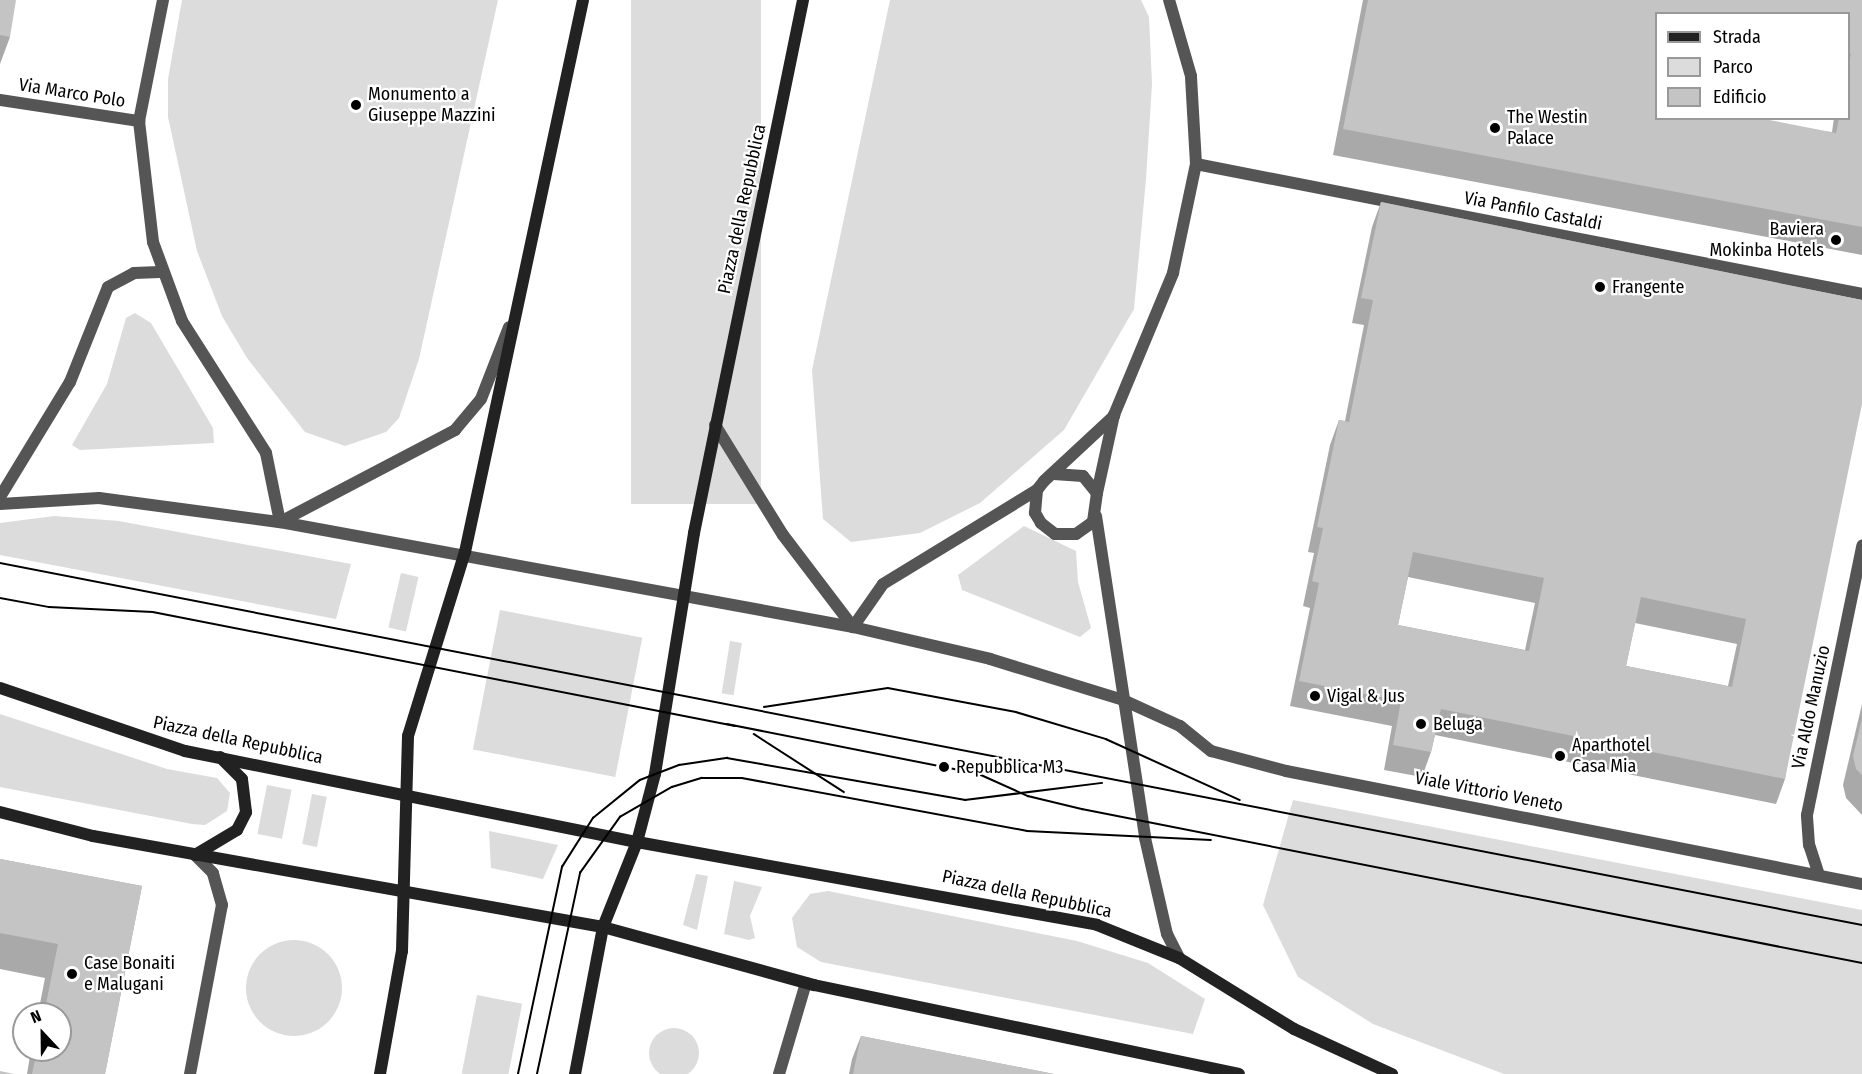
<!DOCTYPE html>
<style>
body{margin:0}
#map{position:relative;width:1862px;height:1074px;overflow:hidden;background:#fff;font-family:"Fira Sans Condensed",sans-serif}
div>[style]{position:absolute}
.green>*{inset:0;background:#dcdcdc;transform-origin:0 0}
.round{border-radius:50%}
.street>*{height:12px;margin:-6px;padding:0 6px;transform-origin:6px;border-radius:6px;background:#555}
.secondary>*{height:12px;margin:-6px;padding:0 6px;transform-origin:6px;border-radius:6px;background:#222}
.tram>*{height:1.5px;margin:-0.75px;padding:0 0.75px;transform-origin:0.75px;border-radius:0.75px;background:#000}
.wall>*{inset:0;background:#a9a9a9}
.building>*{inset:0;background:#c4c4c4}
.dots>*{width:16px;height:16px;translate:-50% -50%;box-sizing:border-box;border:3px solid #fff;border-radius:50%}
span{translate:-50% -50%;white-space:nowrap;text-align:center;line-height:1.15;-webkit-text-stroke:4.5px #fff;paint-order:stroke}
.street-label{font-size:18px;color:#000}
.poi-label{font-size:18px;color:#000}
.left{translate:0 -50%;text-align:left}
.right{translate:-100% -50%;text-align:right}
.legend{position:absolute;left:1655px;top:12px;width:195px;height:108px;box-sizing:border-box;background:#fff;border:2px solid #999;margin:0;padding:8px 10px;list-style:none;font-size:18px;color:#000}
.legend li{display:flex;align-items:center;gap:12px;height:30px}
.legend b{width:30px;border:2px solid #999}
.north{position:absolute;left:12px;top:1002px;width:60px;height:60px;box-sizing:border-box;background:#fff;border:2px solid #999;border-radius:50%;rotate:338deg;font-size:16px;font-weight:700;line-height:24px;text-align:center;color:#000}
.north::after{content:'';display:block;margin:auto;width:21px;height:27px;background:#000;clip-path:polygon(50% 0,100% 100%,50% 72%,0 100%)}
</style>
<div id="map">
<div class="green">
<i style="clip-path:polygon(182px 0,498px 0,419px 359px,399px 418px,386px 432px,345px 446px,305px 432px,247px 358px,222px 316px,197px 251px,168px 117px,168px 79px)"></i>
<i style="left:631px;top:0;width:130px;height:504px"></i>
<i style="clip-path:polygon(890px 0,1141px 0,1149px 17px,1152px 84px,1146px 179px,1134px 309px,1064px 430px,980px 503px,920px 533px,851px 542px,823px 519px,812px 370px)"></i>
<i style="clip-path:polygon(135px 313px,151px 323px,213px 428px,214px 443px,80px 450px,72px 445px,107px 384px,126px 318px)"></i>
<i style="clip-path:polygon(54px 516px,119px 521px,351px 564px,336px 619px,0 555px,0 523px)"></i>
<i style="clip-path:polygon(1024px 526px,1076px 551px,1078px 582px,1091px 628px,1080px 637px,962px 590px,958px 575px)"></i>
<i style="left:401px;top:573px;width:18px;height:56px;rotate:13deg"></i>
<i style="left:500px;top:610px;width:145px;height:142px;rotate:11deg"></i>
<i style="left:730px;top:641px;width:12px;height:53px;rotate:9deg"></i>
<i style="clip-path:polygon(0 714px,167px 769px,217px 778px,230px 793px,227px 811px,205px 825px,192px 824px,0 787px)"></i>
<i style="left:267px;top:785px;width:25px;height:50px;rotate:11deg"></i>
<i style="left:312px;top:794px;width:15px;height:51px;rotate:11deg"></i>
<i style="clip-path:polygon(1293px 800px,1862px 910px,1862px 1074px,1504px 1074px,1373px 1024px,1298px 977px,1263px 905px)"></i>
<i style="clip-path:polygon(489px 831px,558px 845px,543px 879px,491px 868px)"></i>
<i style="clip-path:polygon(696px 874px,708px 876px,697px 930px,683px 925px)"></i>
<i style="clip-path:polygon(734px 881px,762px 887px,750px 916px,755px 938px,749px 940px,724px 934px)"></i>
<i style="clip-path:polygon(828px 891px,1077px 941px,1148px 963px,1205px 999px,1193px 1034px,821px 962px,797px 947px,792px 918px,810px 894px)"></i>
<i class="round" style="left:246px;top:940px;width:96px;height:96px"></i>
<i style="left:477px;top:995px;width:46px;height:80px;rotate:11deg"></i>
<i class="round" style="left:649px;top:1028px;width:50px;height:50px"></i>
</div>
<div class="street">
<i style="left:163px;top:0;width:123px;rotate:101.2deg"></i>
<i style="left:139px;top:121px;width:122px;rotate:83.4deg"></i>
<i style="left:153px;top:242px;width:84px;rotate:69.8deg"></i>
<i style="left:182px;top:321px;width:156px;rotate:57.5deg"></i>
<i style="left:266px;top:453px;width:70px;rotate:78.5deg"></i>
<i style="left:0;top:100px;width:141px;rotate:8.6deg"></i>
<i style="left:1196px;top:164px;width:679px;rotate:11.04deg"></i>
<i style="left:715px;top:425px;width:129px;rotate:58.3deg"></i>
<i style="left:783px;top:535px;width:116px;rotate:52.7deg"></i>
<i style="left:1054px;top:474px;width:29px;rotate:4deg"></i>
<i style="left:1083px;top:476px;width:22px;rotate:51deg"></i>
<i style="left:1097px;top:493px;width:29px;rotate:98deg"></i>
<i style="left:1093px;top:522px;width:21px;rotate:145deg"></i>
<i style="left:1076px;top:534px;width:21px;rotate:180deg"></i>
<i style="left:1055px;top:534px;width:18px;rotate:-142deg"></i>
<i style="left:1041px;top:523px;width:12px;rotate:-121deg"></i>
<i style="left:1035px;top:513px;width:23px;rotate:-85deg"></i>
<i style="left:1037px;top:490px;width:11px;rotate:-52deg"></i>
<i style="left:1044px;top:481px;width:96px;rotate:-42.9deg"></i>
<i style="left:1097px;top:493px;width:80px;rotate:-77.7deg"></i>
<i style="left:1114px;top:415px;width:154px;rotate:-67.4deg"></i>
<i style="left:1173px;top:273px;width:111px;rotate:-78.1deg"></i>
<i style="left:1196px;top:164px;width:88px;rotate:-93.3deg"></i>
<i style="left:1191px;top:76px;width:79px;rotate:-106.1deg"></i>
<i style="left:0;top:497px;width:135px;rotate:-58.7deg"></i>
<i style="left:70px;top:382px;width:102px;rotate:-68.2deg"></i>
<i style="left:108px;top:287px;width:30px;rotate:-28deg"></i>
<i style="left:134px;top:273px;width:26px;rotate:-2deg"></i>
<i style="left:0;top:504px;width:99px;rotate:-3.5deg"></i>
<i style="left:99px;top:498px;width:183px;rotate:7.6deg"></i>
<i style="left:280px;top:522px;width:583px;rotate:10.38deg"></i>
<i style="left:853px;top:627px;width:141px;rotate:13.1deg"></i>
<i style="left:990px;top:659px;width:139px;rotate:17.1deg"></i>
<i style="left:1123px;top:700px;width:63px;rotate:24.5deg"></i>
<i style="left:1180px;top:726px;width:40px;rotate:39deg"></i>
<i style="left:1211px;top:751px;width:78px;rotate:14.9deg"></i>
<i style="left:1286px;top:771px;width:587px;rotate:11.1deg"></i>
<i style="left:1096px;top:516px;width:326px;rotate:81.3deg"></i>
<i style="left:1145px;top:838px;width:98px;rotate:77.1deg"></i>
<i style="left:1167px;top:934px;width:27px;rotate:63deg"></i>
<i style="left:280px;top:522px;width:198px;rotate:-27.7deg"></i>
<i style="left:455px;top:430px;width:40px;rotate:-50deg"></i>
<i style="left:481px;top:399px;width:77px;rotate:-68.7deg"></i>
<i style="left:853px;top:627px;width:52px;rotate:-55.1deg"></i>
<i style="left:883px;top:584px;width:180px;rotate:-31.4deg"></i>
<i style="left:1819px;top:875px;width:32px;rotate:-108deg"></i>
<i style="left:1809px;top:845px;width:30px;rotate:-94deg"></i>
<i style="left:1807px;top:815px;width:275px;rotate:-78.4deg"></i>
<i style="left:190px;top:1074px;width:172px;rotate:-79.3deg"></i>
<i style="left:222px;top:905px;width:33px;rotate:-106deg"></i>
<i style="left:213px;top:873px;width:25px;rotate:-135deg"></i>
<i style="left:779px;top:1074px;width:95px;rotate:-73.5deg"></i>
</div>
<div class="secondary">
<i style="left:0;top:688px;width:195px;rotate:18.8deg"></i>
<i style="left:185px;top:751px;width:461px;rotate:11.4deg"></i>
<i style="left:637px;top:842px;width:467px;rotate:10.2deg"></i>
<i style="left:1097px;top:925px;width:88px;rotate:21.9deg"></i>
<i style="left:1179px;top:958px;width:135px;rotate:31.7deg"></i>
<i style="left:1294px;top:1029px;width:108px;rotate:24.7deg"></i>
<i style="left:0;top:812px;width:96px;rotate:14.5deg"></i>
<i style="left:93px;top:836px;width:518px;rotate:10.12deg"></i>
<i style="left:603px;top:927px;width:219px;rotate:15.4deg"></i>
<i style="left:814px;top:985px;width:434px;rotate:11.8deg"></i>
<i style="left:195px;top:855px;width:49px;rotate:-30.8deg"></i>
<i style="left:237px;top:830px;width:20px;rotate:-63deg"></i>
<i style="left:246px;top:812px;width:33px;rotate:-97deg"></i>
<i style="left:242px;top:779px;width:31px;rotate:-135deg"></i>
<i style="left:380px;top:1074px;width:125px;rotate:-79.9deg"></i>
<i style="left:402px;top:951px;width:215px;rotate:-88.4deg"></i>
<i style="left:408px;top:736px;width:193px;rotate:-72.8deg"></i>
<i style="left:465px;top:552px;width:564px;rotate:-77.93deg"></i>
<i style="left:575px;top:1074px;width:150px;rotate:-79.2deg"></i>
<i style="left:603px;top:927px;width:92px;rotate:-68.2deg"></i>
<i style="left:637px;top:842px;width:70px;rotate:-75.2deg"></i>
<i style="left:655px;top:774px;width:244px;rotate:-80.8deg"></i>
<i style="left:694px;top:533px;width:544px;rotate:-78.44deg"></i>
</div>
<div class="tram">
<i style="left:0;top:563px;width:1897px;rotate:11deg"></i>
<i style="left:0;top:598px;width:50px;rotate:10.4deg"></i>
<i style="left:49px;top:607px;width:104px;rotate:2.8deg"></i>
<i style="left:153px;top:612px;width:593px;rotate:11.08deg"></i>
<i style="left:764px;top:707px;width:125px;rotate:-8.7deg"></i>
<i style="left:888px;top:688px;width:130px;rotate:10.6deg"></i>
<i style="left:1016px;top:712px;width:94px;rotate:16.7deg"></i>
<i style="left:1106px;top:739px;width:147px;rotate:24.5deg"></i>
<i style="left:727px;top:724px;width:257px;rotate:11.2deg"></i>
<i style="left:979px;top:774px;width:54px;rotate:24.2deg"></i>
<i style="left:1028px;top:796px;width:56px;rotate:13.5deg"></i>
<i style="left:1082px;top:809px;width:795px;rotate:11.17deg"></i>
<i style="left:754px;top:734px;width:107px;rotate:32.8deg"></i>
<i style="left:518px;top:1074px;width:212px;rotate:-78deg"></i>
<i style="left:562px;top:867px;width:58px;rotate:-57.7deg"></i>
<i style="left:593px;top:818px;width:60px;rotate:-39deg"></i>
<i style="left:640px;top:780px;width:42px;rotate:-21deg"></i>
<i style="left:679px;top:765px;width:49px;rotate:-8.3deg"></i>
<i style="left:727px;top:758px;width:242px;rotate:10deg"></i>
<i style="left:965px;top:800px;width:138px;rotate:-7.1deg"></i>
<i style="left:537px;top:1074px;width:206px;rotate:-77.9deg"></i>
<i style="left:580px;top:873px;width:69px;rotate:-54.5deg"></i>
<i style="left:620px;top:817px;width:60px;rotate:-30deg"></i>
<i style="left:672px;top:787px;width:31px;rotate:-17deg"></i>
<i style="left:702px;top:778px;width:40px"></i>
<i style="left:742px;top:778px;width:290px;rotate:10.5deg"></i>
<i style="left:1027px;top:831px;width:184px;rotate:2.8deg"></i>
</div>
<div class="wall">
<i style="clip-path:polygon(0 0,10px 37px,0 64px)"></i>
<i style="clip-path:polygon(evenodd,1363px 0,1862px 0,1862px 255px,1333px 155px,1363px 0,1656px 14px,1848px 14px,1848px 118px,1834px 118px,1832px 132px,1656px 118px,1656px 14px)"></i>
<i style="clip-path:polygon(evenodd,1381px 202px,1862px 300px,1785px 779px,1776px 804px,1435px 735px,1431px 752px,1422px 777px,1384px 770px,1392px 726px,1290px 706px,1310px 608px,1303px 606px,1314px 553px,1308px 552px,1330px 445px,1339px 420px,1345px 421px,1364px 325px,1352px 323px,1372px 227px,1381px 202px,1408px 577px,1535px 603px,1525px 650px,1398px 625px,1408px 577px,1381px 202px,1635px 623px,1737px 644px,1728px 686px,1626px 666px,1635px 623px)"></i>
<i style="clip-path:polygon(1862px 704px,1862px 815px,1846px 798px,1843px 785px)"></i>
<i style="clip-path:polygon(0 859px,142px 886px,105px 1074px,27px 1074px,31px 1050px,60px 1050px,60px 1014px,38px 1014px,45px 978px,0 969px)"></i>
<i style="clip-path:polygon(861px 1036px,1054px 1074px,849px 1074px,852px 1059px)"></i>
</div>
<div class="building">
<i style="clip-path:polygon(0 0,16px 0,10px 37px,0 35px)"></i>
<i style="clip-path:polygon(evenodd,1368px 0,1862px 0,1862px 227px,1343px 129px,1368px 0,1656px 14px,1848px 14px,1848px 54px,1851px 54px,1848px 67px,1848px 118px,1839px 118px,1836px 133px,1759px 118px,1656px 118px,1656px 14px)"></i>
<i style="clip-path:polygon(evenodd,1381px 202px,1862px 300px,1862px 404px,1785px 779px,1441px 709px,1431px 752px,1393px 745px,1401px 701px,1299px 681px,1319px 583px,1312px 581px,1323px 528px,1317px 527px,1339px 420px,1349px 422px,1373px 300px,1361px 298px,1381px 202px,1413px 552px,1544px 578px,1529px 651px,1398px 625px,1413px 552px,1381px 202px,1641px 597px,1746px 619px,1732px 687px,1626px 666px,1641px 597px)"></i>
<i style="clip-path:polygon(1862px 719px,1862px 775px,1856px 769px,1853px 756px)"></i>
<i style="clip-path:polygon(0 859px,142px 886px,105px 1074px,32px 1074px,37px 1050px,60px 1050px,60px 1014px,44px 1014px,58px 944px,0 933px)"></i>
<i style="clip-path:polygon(861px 1036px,1054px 1074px,853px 1074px)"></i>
<i style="clip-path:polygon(0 1071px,14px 1074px,0 1074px)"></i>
</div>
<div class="dots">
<i style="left:356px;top:105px;background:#000"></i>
<i style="left:1495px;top:128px;background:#000"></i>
<i style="left:1836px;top:240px;background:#000"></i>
<i style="left:1600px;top:287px;background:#000"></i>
<i style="left:1315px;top:696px;background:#000"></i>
<i style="left:1421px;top:724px;background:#000"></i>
<i style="left:1560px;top:756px;background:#000"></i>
<i style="left:944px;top:767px;background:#000"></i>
<i style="left:72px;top:974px;background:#000"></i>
</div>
<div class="street-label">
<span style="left:72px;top:93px;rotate:9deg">Via Marco Polo</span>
<span style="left:742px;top:209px;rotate:-78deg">Piazza della Repubblica</span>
<span style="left:1533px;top:211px;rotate:11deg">Via Panfilo Castaldi</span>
<span style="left:1811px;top:707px;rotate:-78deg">Via Aldo Manuzio</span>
<span style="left:238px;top:740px;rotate:12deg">Piazza della Repubblica</span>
<span style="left:1489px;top:792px;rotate:11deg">Viale Vittorio Veneto</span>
<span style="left:1027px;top:894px;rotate:12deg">Piazza della Repubblica</span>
</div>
<div class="poi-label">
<span class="left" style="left:368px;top:105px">Monumento a<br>Giuseppe Mazzini</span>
<span class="left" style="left:1507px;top:128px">The Westin<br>Palace</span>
<span class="right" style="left:1824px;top:240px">Baviera<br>Mokinba Hotels</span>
<span class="left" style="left:1612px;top:287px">Frangente</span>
<span class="left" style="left:1327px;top:696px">Vigal &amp; Jus</span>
<span class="left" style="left:1433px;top:724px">Beluga</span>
<span class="left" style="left:1572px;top:756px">Aparthotel<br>Casa Mia</span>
<span class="left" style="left:956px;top:767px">Repubblica M3</span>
<span class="left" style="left:84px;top:974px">Case Bonaiti<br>e Malugani</span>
</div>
<ul class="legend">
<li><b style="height:8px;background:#222"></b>Strada</li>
<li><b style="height:16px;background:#dcdcdc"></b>Parco</li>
<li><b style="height:16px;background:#c4c4c4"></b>Edificio</li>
</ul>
<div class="north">N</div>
</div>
